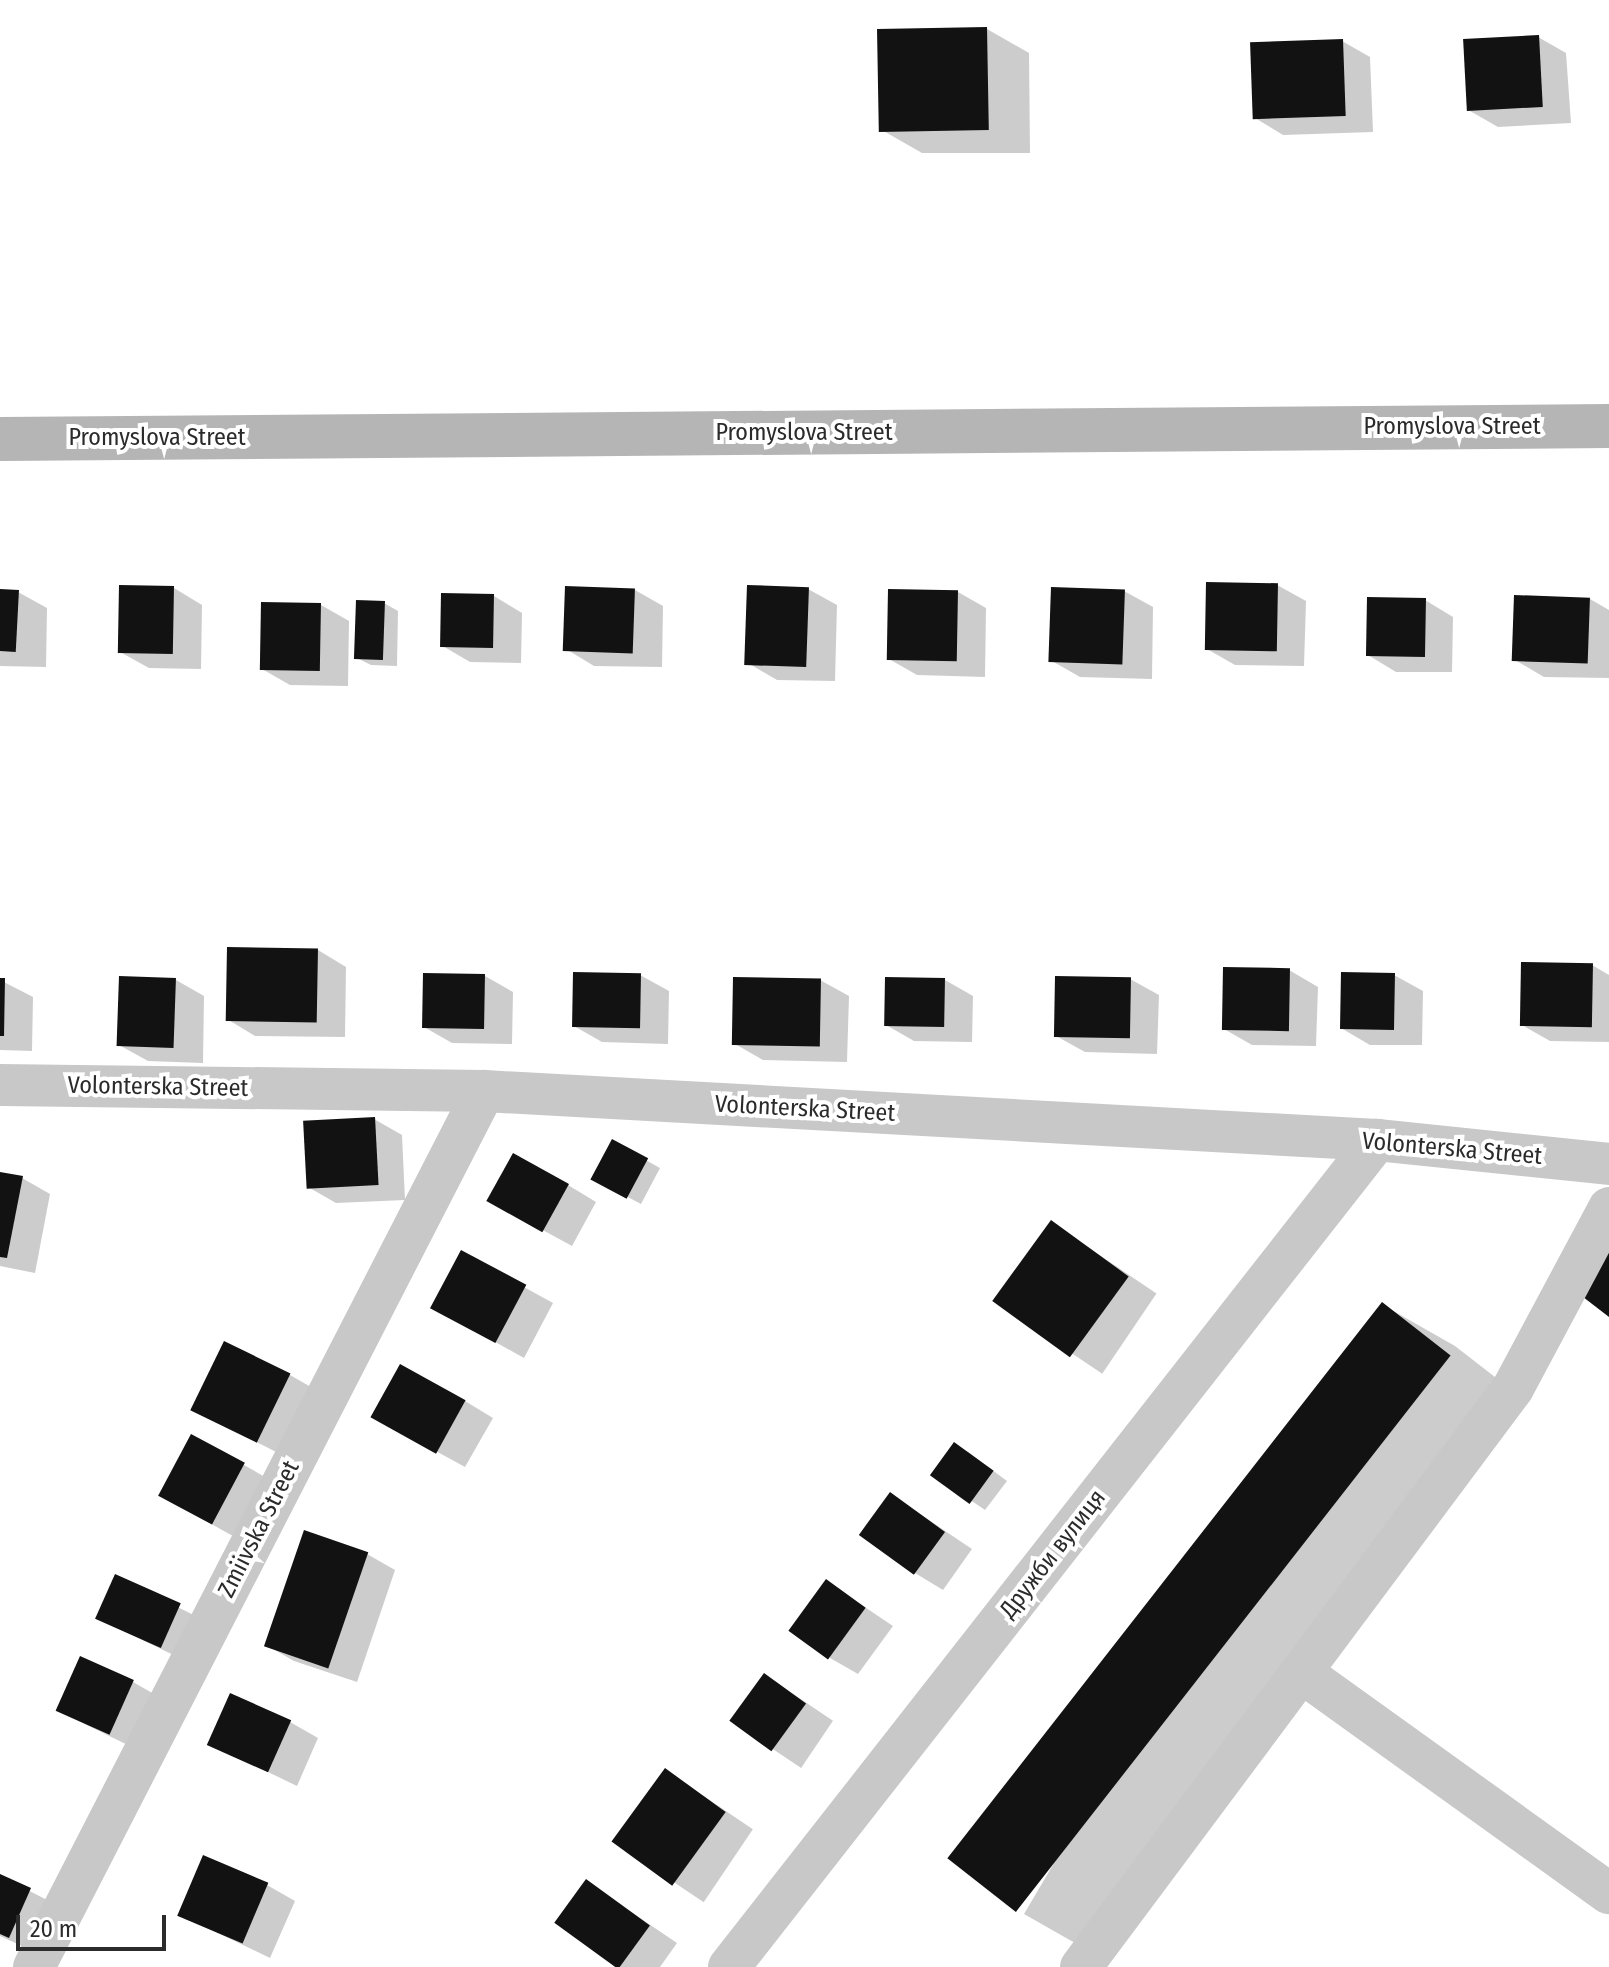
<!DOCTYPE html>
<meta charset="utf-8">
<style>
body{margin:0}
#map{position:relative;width:1609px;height:1967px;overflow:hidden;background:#fff;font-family:"Fira Sans Condensed",sans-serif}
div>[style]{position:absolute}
.shadow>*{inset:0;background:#0003;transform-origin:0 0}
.building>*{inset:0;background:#121212;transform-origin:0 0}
.street>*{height:42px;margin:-21px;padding:0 21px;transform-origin:21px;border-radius:21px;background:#c8c8c8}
.secondary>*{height:44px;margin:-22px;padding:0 22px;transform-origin:22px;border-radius:22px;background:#b5b5b5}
span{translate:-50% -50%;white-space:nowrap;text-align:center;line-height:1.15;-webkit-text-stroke:8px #fff;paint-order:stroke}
.street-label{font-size:24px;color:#2b2b2b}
.scale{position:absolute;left:16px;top:1915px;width:150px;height:36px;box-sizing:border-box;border:4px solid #2b2b2b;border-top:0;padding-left:10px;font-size:24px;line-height:28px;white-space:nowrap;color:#2b2b2b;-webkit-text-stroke:6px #fff;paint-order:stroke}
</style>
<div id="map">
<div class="shadow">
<i style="clip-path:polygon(987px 29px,1029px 53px,1030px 153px,922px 153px,880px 129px)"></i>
<i style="clip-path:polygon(1538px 37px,1566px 53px,1571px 123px,1498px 127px,1470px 111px)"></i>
<i style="clip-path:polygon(1342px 41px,1370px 57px,1373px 132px,1283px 135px,1255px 118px)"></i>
<i style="clip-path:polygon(1277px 585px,1306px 601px,1304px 666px,1235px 665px,1207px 649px)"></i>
<i style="clip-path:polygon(174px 588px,202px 605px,201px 669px,149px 668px,120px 652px)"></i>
<i style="clip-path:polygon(808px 589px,837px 605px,835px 681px,777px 680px,748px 663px)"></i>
<i style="clip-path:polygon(635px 590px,663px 606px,662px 667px,594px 666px,566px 649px)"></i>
<i style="clip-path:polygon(0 591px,18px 592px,47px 608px,46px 667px,0 666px)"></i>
<i style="clip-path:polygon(1124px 591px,1153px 607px,1152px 679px,1080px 677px,1052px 661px)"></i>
<i style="clip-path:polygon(958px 592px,986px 608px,985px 677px,917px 675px,889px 659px)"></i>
<i style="clip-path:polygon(494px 596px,522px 613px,521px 663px,470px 662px,441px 645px)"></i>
<i style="clip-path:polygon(1590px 599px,1609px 610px,1609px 678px,1544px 677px,1515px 660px)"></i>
<i style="clip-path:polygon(1425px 600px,1453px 617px,1452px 672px,1396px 672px,1368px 655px)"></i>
<i style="clip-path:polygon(384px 603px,398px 611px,397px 666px,371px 665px,357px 658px)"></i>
<i style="clip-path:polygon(321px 605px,349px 621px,348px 686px,290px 685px,262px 669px)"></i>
<i style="clip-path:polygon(318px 950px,346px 967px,345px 1037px,255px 1036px,227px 1019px)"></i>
<i style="clip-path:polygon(1592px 965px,1609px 975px,1609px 1042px,1550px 1041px,1522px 1025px)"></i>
<i style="clip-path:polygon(1289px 970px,1318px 987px,1316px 1046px,1252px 1045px,1224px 1029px)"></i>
<i style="clip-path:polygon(640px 975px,669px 991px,668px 1044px,602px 1042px,574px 1026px)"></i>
<i style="clip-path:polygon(1394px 975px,1423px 991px,1422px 1045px,1370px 1045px,1341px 1028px)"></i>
<i style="clip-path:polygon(485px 976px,513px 992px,512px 1044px,452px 1043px,424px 1027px)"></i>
<i style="clip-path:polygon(1130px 979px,1159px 995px,1157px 1054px,1085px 1052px,1056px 1036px)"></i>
<i style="clip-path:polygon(0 980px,33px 997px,32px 1051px,0 1050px)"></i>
<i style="clip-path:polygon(176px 980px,204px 996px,203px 1063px,148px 1061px,119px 1045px)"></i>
<i style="clip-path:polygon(820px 980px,849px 996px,847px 1062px,763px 1060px,735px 1044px)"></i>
<i style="clip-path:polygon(945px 980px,973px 996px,972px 1042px,914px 1041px,886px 1025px)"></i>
<i style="clip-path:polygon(374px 1119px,402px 1135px,405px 1200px,336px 1203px,308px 1187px)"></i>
<i style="clip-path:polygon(613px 1142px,660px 1168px,641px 1204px,607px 1186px)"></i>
<i style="clip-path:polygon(0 1175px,22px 1178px,50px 1194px,35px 1273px,0 1266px)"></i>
<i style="clip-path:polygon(568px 1185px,596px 1202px,572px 1246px,517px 1216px)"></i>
<i style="left:1052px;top:1223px;width:126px;height:97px;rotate:34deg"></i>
<i style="clip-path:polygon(462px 1253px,553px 1303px,524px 1358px,461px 1323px)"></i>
<i style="clip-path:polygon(1383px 1305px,1455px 1346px,1522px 1398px,1096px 1955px,1024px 1914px)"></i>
<i style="clip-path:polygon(290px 1375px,318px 1391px,286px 1457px,194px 1410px)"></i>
<i style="clip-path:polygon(465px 1401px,493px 1418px,465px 1467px,401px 1432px)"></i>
<i style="clip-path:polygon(968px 1452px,1007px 1481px,985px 1510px,932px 1474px)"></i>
<i style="clip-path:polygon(244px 1465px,272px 1481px,240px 1540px,188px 1511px)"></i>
<i style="clip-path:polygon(890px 1494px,972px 1549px,943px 1590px,915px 1573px)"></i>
<i style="clip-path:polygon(367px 1554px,395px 1570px,357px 1682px,294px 1661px,266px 1645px)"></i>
<i style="left:116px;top:1577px;width:103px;height:45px;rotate:26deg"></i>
<i style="clip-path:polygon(826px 1581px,893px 1626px,858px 1674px,830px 1658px)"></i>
<i style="left:765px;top:1675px;width:82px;height:57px;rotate:34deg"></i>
<i style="clip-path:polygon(133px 1682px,161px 1698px,138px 1750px,58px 1711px)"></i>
<i style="clip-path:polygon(290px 1722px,318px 1738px,297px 1786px,210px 1744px)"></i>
<i style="left:665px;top:1770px;width:106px;height:88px;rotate:34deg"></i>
<i style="clip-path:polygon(0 1876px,59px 1906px,37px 1953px,0 1936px)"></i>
<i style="clip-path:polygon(587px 1882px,677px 1943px,660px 1967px,618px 1967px,557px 1923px)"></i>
<i style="clip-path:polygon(267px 1885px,295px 1901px,270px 1958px,178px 1914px)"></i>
</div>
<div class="building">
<i style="left:987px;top:27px;width:103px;height:110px;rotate:89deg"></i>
<i style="left:1539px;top:35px;width:72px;height:76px;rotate:87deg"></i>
<i style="left:1343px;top:39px;width:77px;height:93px;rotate:88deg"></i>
<i style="left:1206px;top:582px;width:72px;height:68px;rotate:1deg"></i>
<i style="left:119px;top:585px;width:55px;height:68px;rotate:1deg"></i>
<i style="left:747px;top:585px;width:62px;height:80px;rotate:2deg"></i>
<i style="left:565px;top:586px;width:70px;height:65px;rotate:2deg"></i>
<i style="left:1051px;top:587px;width:74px;height:75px;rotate:2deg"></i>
<i style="left:0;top:589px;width:19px;height:62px;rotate:3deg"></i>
<i style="left:888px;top:589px;width:70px;height:71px;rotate:1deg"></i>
<i style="left:441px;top:593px;width:53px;height:54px;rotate:1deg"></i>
<i style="left:1514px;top:595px;width:76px;height:66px;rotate:2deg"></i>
<i style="left:1367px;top:597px;width:59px;height:59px;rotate:1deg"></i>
<i style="left:356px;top:600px;width:29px;height:59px;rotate:2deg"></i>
<i style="left:261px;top:602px;width:60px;height:68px;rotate:1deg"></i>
<i style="left:227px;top:947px;width:91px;height:74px;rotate:1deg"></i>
<i style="left:1521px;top:962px;width:72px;height:64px;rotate:1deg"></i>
<i style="left:1223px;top:967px;width:67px;height:63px;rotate:1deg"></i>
<i style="left:573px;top:972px;width:68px;height:55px;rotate:1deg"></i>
<i style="left:1341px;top:972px;width:54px;height:57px;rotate:1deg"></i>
<i style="left:423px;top:973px;width:62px;height:55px;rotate:1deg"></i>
<i style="left:119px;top:976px;width:57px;height:70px;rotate:2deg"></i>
<i style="left:1055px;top:976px;width:76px;height:61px;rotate:1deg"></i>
<i style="left:733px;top:977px;width:88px;height:68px;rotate:1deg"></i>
<i style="left:885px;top:977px;width:60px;height:49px;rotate:1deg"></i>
<i style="clip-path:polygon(0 978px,5px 978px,4px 1036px,0 1036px)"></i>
<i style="left:375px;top:1117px;width:68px;height:72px;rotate:87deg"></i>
<i style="left:612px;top:1139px;width:41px;height:46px;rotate:28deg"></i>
<i style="left:513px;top:1153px;width:64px;height:55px;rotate:29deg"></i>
<i style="clip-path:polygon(0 1172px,23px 1176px,7px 1258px,0 1257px)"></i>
<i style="left:1051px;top:1220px;width:96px;height:100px;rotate:36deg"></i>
<i style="clip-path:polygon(1609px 1243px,1609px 1317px,1574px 1290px)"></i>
<i style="left:461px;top:1250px;width:74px;height:66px;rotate:28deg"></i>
<i style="left:1382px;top:1302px;width:87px;height:706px;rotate:38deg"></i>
<i style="left:224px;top:1341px;width:74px;height:77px;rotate:26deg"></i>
<i style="left:400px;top:1364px;width:75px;height:61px;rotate:29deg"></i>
<i style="left:191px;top:1434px;width:61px;height:70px;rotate:28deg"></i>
<i style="left:954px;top:1442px;width:49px;height:41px;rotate:36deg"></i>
<i style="left:890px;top:1492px;width:68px;height:53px;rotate:36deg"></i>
<i style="left:304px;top:1530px;width:68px;height:123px;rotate:19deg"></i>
<i style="left:115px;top:1574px;width:72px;height:49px;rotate:24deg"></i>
<i style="left:826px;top:1579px;width:49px;height:64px;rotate:36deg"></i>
<i style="left:80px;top:1656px;width:59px;height:60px;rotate:24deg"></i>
<i style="left:764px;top:1673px;width:52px;height:59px;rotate:36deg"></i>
<i style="left:230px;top:1693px;width:67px;height:57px;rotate:24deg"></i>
<i style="left:665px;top:1768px;width:75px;height:91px;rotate:36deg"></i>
<i style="left:203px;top:1855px;width:71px;height:66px;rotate:23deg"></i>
<i style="clip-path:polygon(0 1874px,31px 1888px,9px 1938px,0 1934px)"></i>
<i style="left:586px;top:1879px;width:79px;height:54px;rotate:36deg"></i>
</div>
<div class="street">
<i style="left:0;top:1085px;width:484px;rotate:0.7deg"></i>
<i style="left:484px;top:1091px;width:894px;rotate:3.14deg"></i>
<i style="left:1377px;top:1140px;width:233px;rotate:5.9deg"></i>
<i style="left:1301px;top:1672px;width:379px;rotate:35.7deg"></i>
<i style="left:34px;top:1967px;width:985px;rotate:-62.81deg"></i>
<i style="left:729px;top:1967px;width:1051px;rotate:-51.92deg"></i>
<i style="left:1081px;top:1967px;width:722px;rotate:-53.27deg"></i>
<i style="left:1513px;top:1388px;width:204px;rotate:-61.9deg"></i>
</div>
<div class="secondary">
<i style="left:0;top:439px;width:1609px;rotate:-0.46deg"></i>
</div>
<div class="street-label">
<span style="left:1452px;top:427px">Promyslova Street</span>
<span style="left:804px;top:433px">Promyslova Street</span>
<span style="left:157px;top:438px">Promyslova Street</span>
<span style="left:158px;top:1087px;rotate:1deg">Volonterska Street</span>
<span style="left:805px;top:1109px;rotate:3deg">Volonterska Street</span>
<span style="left:1452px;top:1149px;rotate:5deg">Volonterska Street</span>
<span style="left:259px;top:1529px;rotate:-63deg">Zmiivska Street</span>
<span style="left:1053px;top:1554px;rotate:-52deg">Дружби вулиця</span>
</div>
<div class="scale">20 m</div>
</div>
